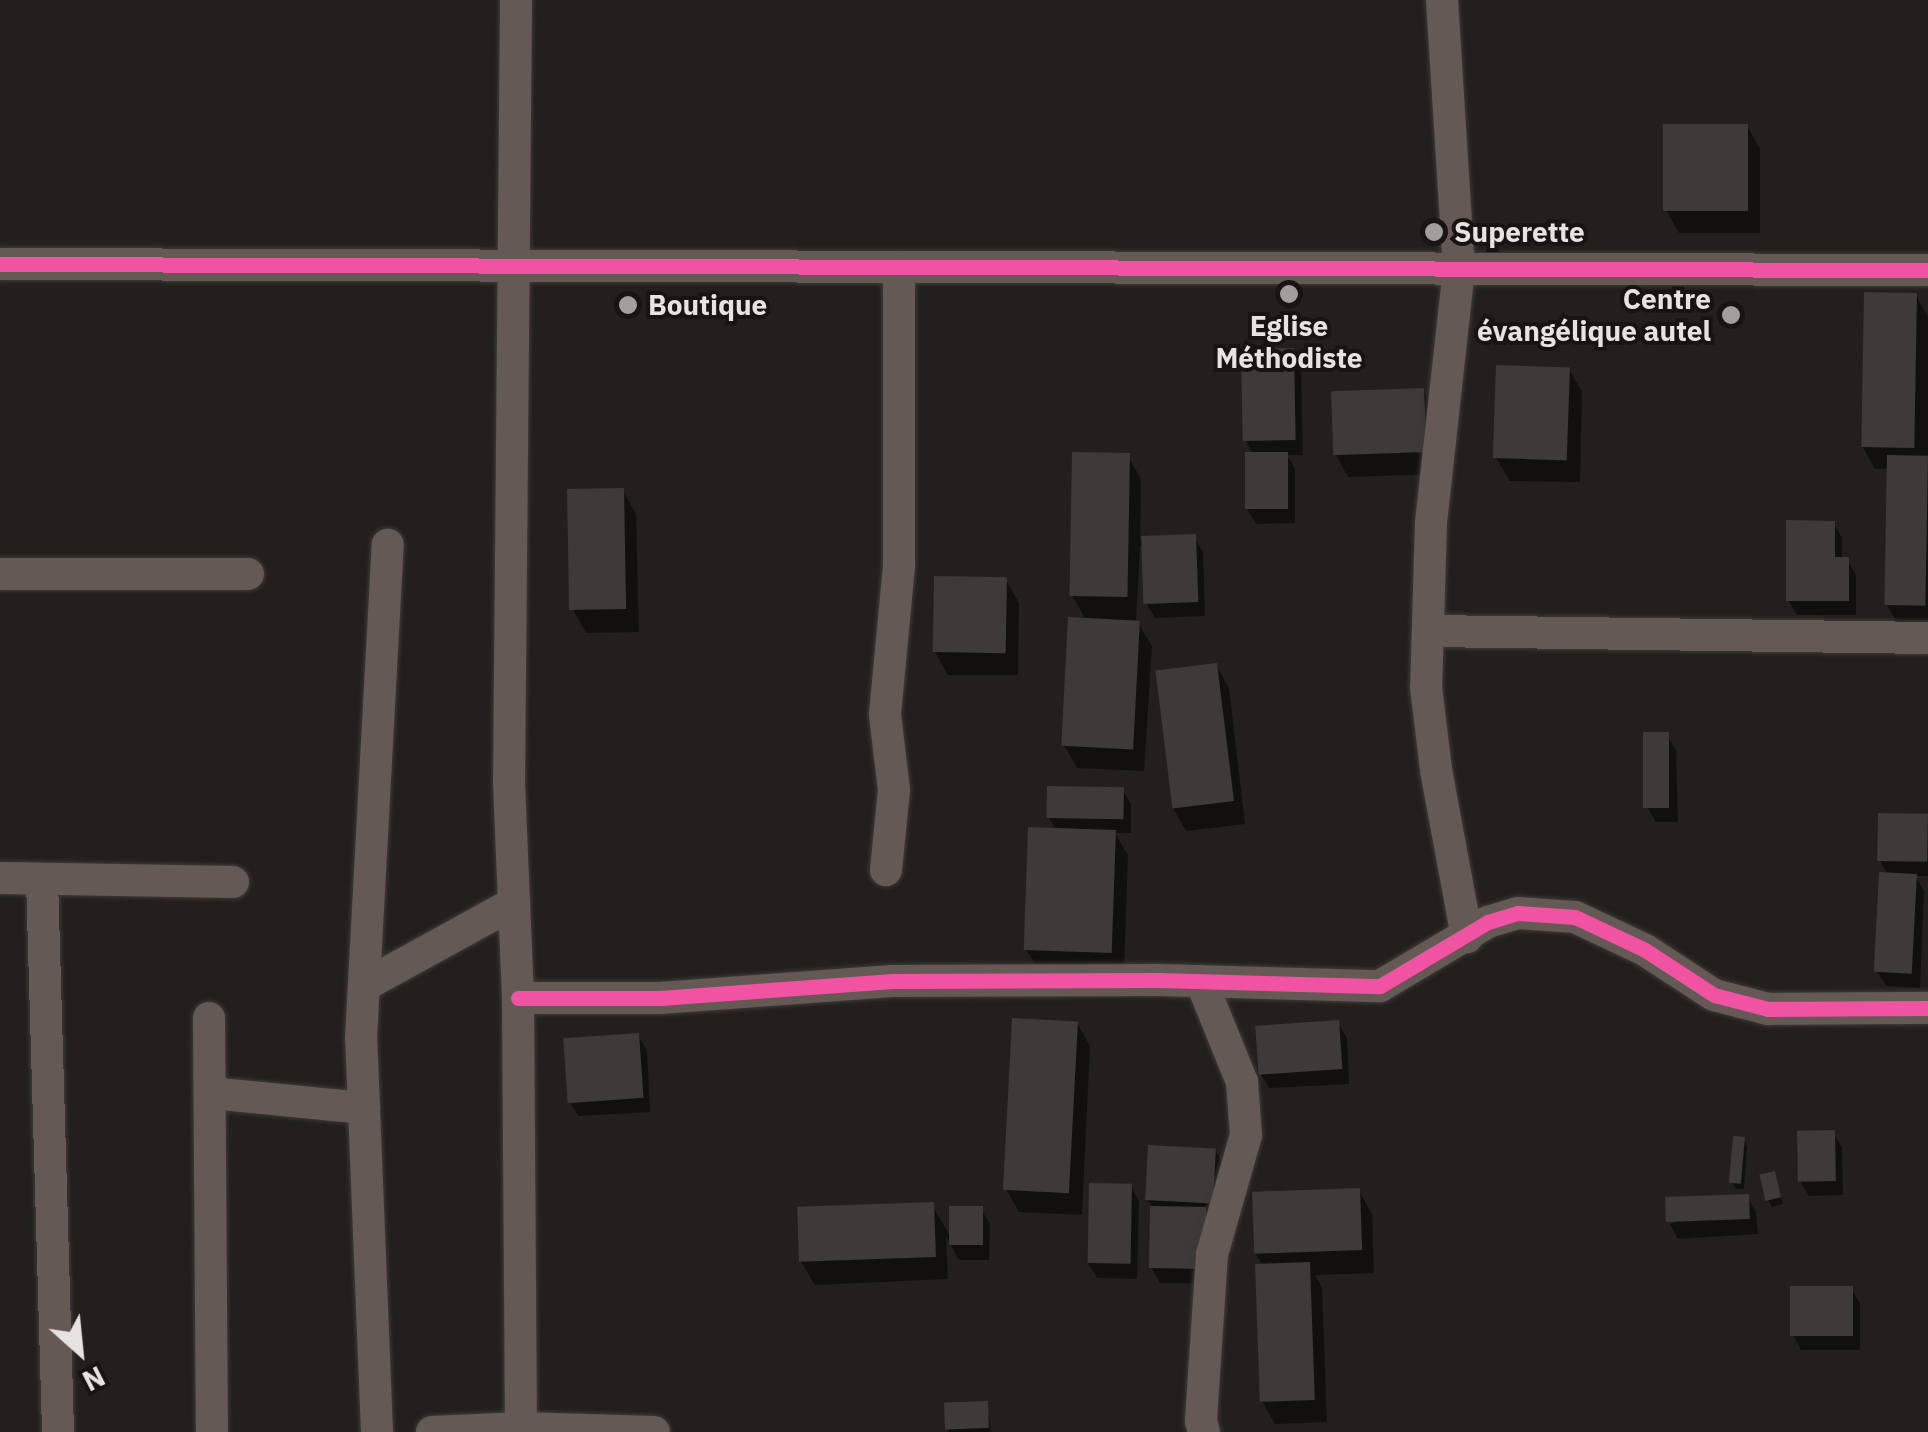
<!DOCTYPE html>
<meta charset="utf-8">
<style>
body{margin:0}
#map{position:relative;width:1928px;height:1432px;overflow:hidden;background:#221f1d;font-family:"IBM Plex Sans",sans-serif}
div>[style]{position:absolute}
.shadow>*{inset:0;background:#0007}
.building>*{inset:0;background:#3d3a39;transform-origin:0 0}
.roads{filter:drop-shadow(0 0 2px #3d3a39) drop-shadow(0 0 2px #3d3a39)}
.street>*{height:32px;margin:-16px;padding:0 16px;transform-origin:16px;border-radius:16px;background:#655955}
.cycleway>*{height:15px;margin:-7.5px;padding:0 7.5px;transform-origin:7.5px;border-radius:7.5px;background:#f153a3}
.dots>*{width:28px;height:28px;translate:-50% -50%;box-sizing:border-box;border:5px solid #191413;border-radius:50%}
span{translate:-50% -50%;white-space:nowrap;text-align:center;line-height:1.15;-webkit-text-stroke:8px #191413;paint-order:stroke}
.poi-label{font-size:28px;color:#e7e3e2;font-weight:700}
.left{translate:0 -50%;text-align:left}
.right{translate:-100% -50%;text-align:right}
.north{position:absolute;left:30px;top:1302px;width:100px;height:100px;-webkit-text-stroke:8px #191413;paint-order:stroke;rotate:153deg;font-size:28px;font-weight:700;line-height:40px;text-align:center;color:#e7e3e2}
.north::after{content:'';display:block;margin:auto;width:35px;height:45px;background:#e7e3e2;clip-path:polygon(50% 0,100% 100%,50% 72%,0 100%)}
</style>
<div id="map">
<div class="shadow">
<i style="clip-path:polygon(1747px 126px,1760px 149px,1760px 233px,1679px 233px,1666px 210px)"></i>
<i style="clip-path:polygon(1916px 295px,1928px 317px,1928px 628px,1900px 628px,1886px 604px,1889px 469px,1875px 469px,1862px 446px)"></i>
<i style="clip-path:polygon(1292px 350px,1301px 365px,1303px 455px,1287px 455px,1295px 469px,1295px 523px,1256px 524px,1247px 509px,1253px 455px,1246px 441px)"></i>
<i style="clip-path:polygon(1569px 369px,1582px 392px,1580px 482px,1510px 481px,1496px 458px)"></i>
<i style="clip-path:polygon(1423px 390px,1436px 413px,1438px 474px,1348px 477px,1335px 454px)"></i>
<i style="clip-path:polygon(1128px 456px,1141px 479px,1140px 539px,1194px 537px,1203px 552px,1205px 616px,1155px 618px,1146px 603px,1144px 546px,1140px 546px,1136px 620px,1152px 646px,1144px 771px,1077px 768px,1064px 745px,1086px 620px,1072px 595px)"></i>
<i style="clip-path:polygon(623px 491px,636px 514px,639px 632px,586px 633px,573px 610px)"></i>
<i style="clip-path:polygon(1834px 523px,1842px 538px,1842px 560px,1847px 560px,1856px 575px,1856px 615px,1797px 615px,1788px 600px)"></i>
<i style="clip-path:polygon(1006px 580px,1019px 603px,1018px 675px,948px 675px,935px 652px)"></i>
<i style="clip-path:polygon(1216px 665px,1229px 688px,1245px 824px,1186px 831px,1173px 808px)"></i>
<i style="clip-path:polygon(1667px 735px,1676px 750px,1678px 822px,1656px 822px,1647px 807px)"></i>
<i style="clip-path:polygon(1122px 789px,1131px 804px,1131px 833px,1115px 833px,1128px 855px,1124px 974px,1040px 972px,1026px 949px,1057px 831px,1049px 818px)"></i>
<i style="clip-path:polygon(1928px 816px,1928px 876px,1915px 876px,1924px 891px,1920px 988px,1886px 986px,1877px 971px,1888px 875px,1880px 861px)"></i>
<i style="clip-path:polygon(1077px 1023px,1090px 1046px,1082px 1215px,1019px 1212px,1006px 1189px)"></i>
<i style="clip-path:polygon(1338px 1023px,1347px 1038px,1349px 1084px,1269px 1088px,1260px 1073px)"></i>
<i style="clip-path:polygon(638px 1035px,647px 1050px,650px 1112px,578px 1116px,569px 1101px)"></i>
<i style="clip-path:polygon(1834px 1133px,1842px 1148px,1843px 1195px,1809px 1196px,1800px 1181px)"></i>
<i style="clip-path:polygon(1743px 1139px,1747px 1146px,1744px 1189px,1736px 1189px,1732px 1182px)"></i>
<i style="clip-path:polygon(1215px 1150px,1224px 1165px,1212px 1283px,1160px 1283px,1151px 1267px,1152px 1207px,1148px 1200px)"></i>
<i style="clip-path:polygon(1774px 1174px,1783px 1204px,1772px 1207px,1768px 1200px)"></i>
<i style="clip-path:polygon(1131px 1186px,1139px 1201px,1137px 1279px,1097px 1278px,1088px 1263px)"></i>
<i style="clip-path:polygon(1359px 1191px,1372px 1214px,1374px 1273px,1315px 1275px,1322px 1287px,1327px 1422px,1275px 1424px,1262px 1401px,1263px 1266px,1255px 1253px)"></i>
<i style="clip-path:polygon(1747px 1197px,1756px 1212px,1758px 1234px,1678px 1239px,1670px 1224px)"></i>
<i style="clip-path:polygon(932px 1205px,950px 1236px,981px 1209px,990px 1224px,989px 1260px,959px 1260px,946px 1237px,948px 1279px,815px 1285px,801px 1262px)"></i>
<i style="clip-path:polygon(1851px 1288px,1860px 1303px,1860px 1350px,1801px 1350px,1793px 1335px)"></i>
<i style="clip-path:polygon(987px 1404px,991px 1432px,949px 1432px,947px 1428px)"></i>
</div>
<div class="building">
<i style="left:1663px;top:124px;width:85px;height:87px"></i>
<i style="left:1864px;top:292px;width:53px;height:155px;rotate:1deg"></i>
<i style="left:1294px;top:348px;width:92px;height:53px;rotate:89deg"></i>
<i style="left:1496px;top:365px;width:74px;height:93px;rotate:2deg"></i>
<i style="left:1424px;top:388px;width:64px;height:93px;rotate:88deg"></i>
<i style="left:1072px;top:452px;width:58px;height:144px;rotate:1deg"></i>
<i style="left:1245px;top:452px;width:43px;height:57px"></i>
<i style="left:1887px;top:455px;width:41px;height:150px;rotate:1deg"></i>
<i style="left:624px;top:488px;width:121px;height:57px;rotate:89deg"></i>
<i style="clip-path:polygon(1786px 520px,1835px 521px,1835px 557px,1849px 557px,1849px 601px,1786px 601px)"></i>
<i style="left:1196px;top:534px;width:68px;height:55px;rotate:88deg"></i>
<i style="left:934px;top:576px;width:73px;height:76px;rotate:1deg"></i>
<i style="left:1068px;top:617px;width:72px;height:129px;rotate:3deg"></i>
<i style="left:1217px;top:663px;width:139px;height:62px;rotate:83deg"></i>
<i style="left:1643px;top:732px;width:26px;height:76px"></i>
<i style="left:1047px;top:786px;width:77px;height:32px;rotate:1deg"></i>
<i style="left:1878px;top:813px;width:50px;height:48px;rotate:1deg"></i>
<i style="left:1028px;top:827px;width:88px;height:123px;rotate:2deg"></i>
<i style="left:1879px;top:872px;width:38px;height:100px;rotate:3deg"></i>
<i style="left:1012px;top:1018px;width:66px;height:172px;rotate:3deg"></i>
<i style="left:1339px;top:1020px;width:49px;height:84px;rotate:86deg"></i>
<i style="left:639px;top:1033px;width:65px;height:76px;rotate:86deg"></i>
<i style="left:1835px;top:1130px;width:51px;height:38px;rotate:89deg"></i>
<i style="left:1733px;top:1136px;width:12px;height:47px;rotate:5deg"></i>
<i style="left:1148px;top:1145px;width:68px;height:55px;rotate:3deg"></i>
<i style="left:1775px;top:1171px;width:27px;height:16px;rotate:77deg"></i>
<i style="left:1089px;top:1183px;width:43px;height:80px;rotate:1deg"></i>
<i style="left:1360px;top:1188px;width:62px;height:108px;rotate:88deg"></i>
<i style="left:1749px;top:1194px;width:25px;height:84px;rotate:88deg"></i>
<i style="left:934px;top:1202px;width:55px;height:137px;rotate:88deg"></i>
<i style="left:949px;top:1206px;width:34px;height:39px"></i>
<i style="left:1150px;top:1206px;width:56px;height:62px;rotate:1deg"></i>
<i style="left:1310px;top:1262px;width:138px;height:55px;rotate:88deg"></i>
<i style="left:1790px;top:1286px;width:63px;height:50px"></i>
<i style="left:988px;top:1401px;width:27px;height:44px;rotate:88deg"></i>
</div>
<div class="roads">
<div class="street">
<i style="left:516px;top:0;width:783px;rotate:90.51deg"></i>
<i style="left:509px;top:783px;width:215px;rotate:87.6deg"></i>
<i style="left:518px;top:998px;width:434px;rotate:89.6deg"></i>
<i style="left:1442px;top:0;width:270px;rotate:86.4deg"></i>
<i style="left:1459px;top:269px;width:256px;rotate:96.3deg"></i>
<i style="left:1431px;top:523px;width:164px;rotate:91.7deg"></i>
<i style="left:1426px;top:687px;width:84px;rotate:83.1deg"></i>
<i style="left:1436px;top:770px;width:170px;rotate:79.5deg"></i>
<i style="left:0;top:264px;width:1928px;rotate:0.18deg"></i>
<i style="left:0;top:574px;width:248px"></i>
<i style="left:1429px;top:631px;width:499px;rotate:0.8deg"></i>
<i style="left:886px;top:870px;width:80px;rotate:-84.3deg"></i>
<i style="left:894px;top:790px;width:77px;rotate:-96.8deg"></i>
<i style="left:885px;top:714px;width:150px;rotate:-84.6deg"></i>
<i style="left:899px;top:565px;width:297px;rotate:-90deg"></i>
<i style="left:0;top:878px;width:233px;rotate:1deg"></i>
<i style="left:42px;top:879px;width:553px;rotate:88.34deg"></i>
<i style="left:1201px;top:981px;width:109px;rotate:67.9deg"></i>
<i style="left:1242px;top:1082px;width:53px;rotate:85.7deg"></i>
<i style="left:1246px;top:1135px;width:124px;rotate:105.9deg"></i>
<i style="left:1212px;top:1254px;width:167px;rotate:93.8deg"></i>
<i style="left:1201px;top:1421px;width:11px;rotate:75deg"></i>
<i style="left:365px;top:985px;width:170px;rotate:-28.8deg"></i>
<i style="left:518px;top:998px;width:142px"></i>
<i style="left:660px;top:998px;width:233px;rotate:-4.2deg"></i>
<i style="left:892px;top:981px;width:267px;rotate:-0.2deg"></i>
<i style="left:1159px;top:980px;width:221px;rotate:1.6deg"></i>
<i style="left:1380px;top:986px;width:126px;rotate:-30.7deg"></i>
<i style="left:1488px;top:922px;width:31px;rotate:-17deg"></i>
<i style="left:1518px;top:913px;width:57px;rotate:4deg"></i>
<i style="left:1575px;top:917px;width:77px;rotate:25.2deg"></i>
<i style="left:1645px;top:950px;width:82px;rotate:33.1deg"></i>
<i style="left:1714px;top:995px;width:56px;rotate:14.5deg"></i>
<i style="left:1768px;top:1009px;width:160px;rotate:-0.4deg"></i>
<i style="left:209px;top:1018px;width:414px;rotate:89.6deg"></i>
<i style="left:210px;top:1093px;width:155px;rotate:5.6deg"></i>
<i style="left:377px;top:1432px;width:394px;rotate:-92.3deg"></i>
<i style="left:361px;top:1038px;width:494px;rotate:-86.9deg"></i>
<i style="left:432px;top:1432px;width:89px;rotate:-2.6deg"></i>
<i style="left:521px;top:1428px;width:133px;rotate:1.7deg"></i>
</div>
</div>
<div class="cycleway">
<i style="left:0;top:264px;width:1928px;rotate:0.18deg"></i>
<i style="left:518px;top:998px;width:142px"></i>
<i style="left:660px;top:998px;width:233px;rotate:-4.2deg"></i>
<i style="left:892px;top:981px;width:267px;rotate:-0.2deg"></i>
<i style="left:1159px;top:980px;width:221px;rotate:1.6deg"></i>
<i style="left:1380px;top:986px;width:126px;rotate:-30.7deg"></i>
<i style="left:1488px;top:922px;width:31px;rotate:-17deg"></i>
<i style="left:1518px;top:913px;width:57px;rotate:4deg"></i>
<i style="left:1575px;top:917px;width:77px;rotate:25.2deg"></i>
<i style="left:1645px;top:950px;width:82px;rotate:33.1deg"></i>
<i style="left:1714px;top:995px;width:56px;rotate:14.5deg"></i>
<i style="left:1768px;top:1009px;width:160px;rotate:-0.4deg"></i>
</div>
<div class="dots">
<i style="left:1434px;top:232px;background:#a29e9d"></i>
<i style="left:1289px;top:294px;background:#a29e9d"></i>
<i style="left:628px;top:305px;background:#a29e9d"></i>
<i style="left:1731px;top:315px;background:#a29e9d"></i>
</div>
<div class="poi-label">
<span class="left" style="left:1454px;top:232px">Superette</span>
<span class="right" style="left:1711px;top:315px">Centre<br>évangélique autel</span>
<span class="left" style="left:648px;top:305px">Boutique</span>
<span style="left:1289px;top:342px">Eglise<br>Méthodiste</span>
</div>
<div class="north">N</div>
</div>
